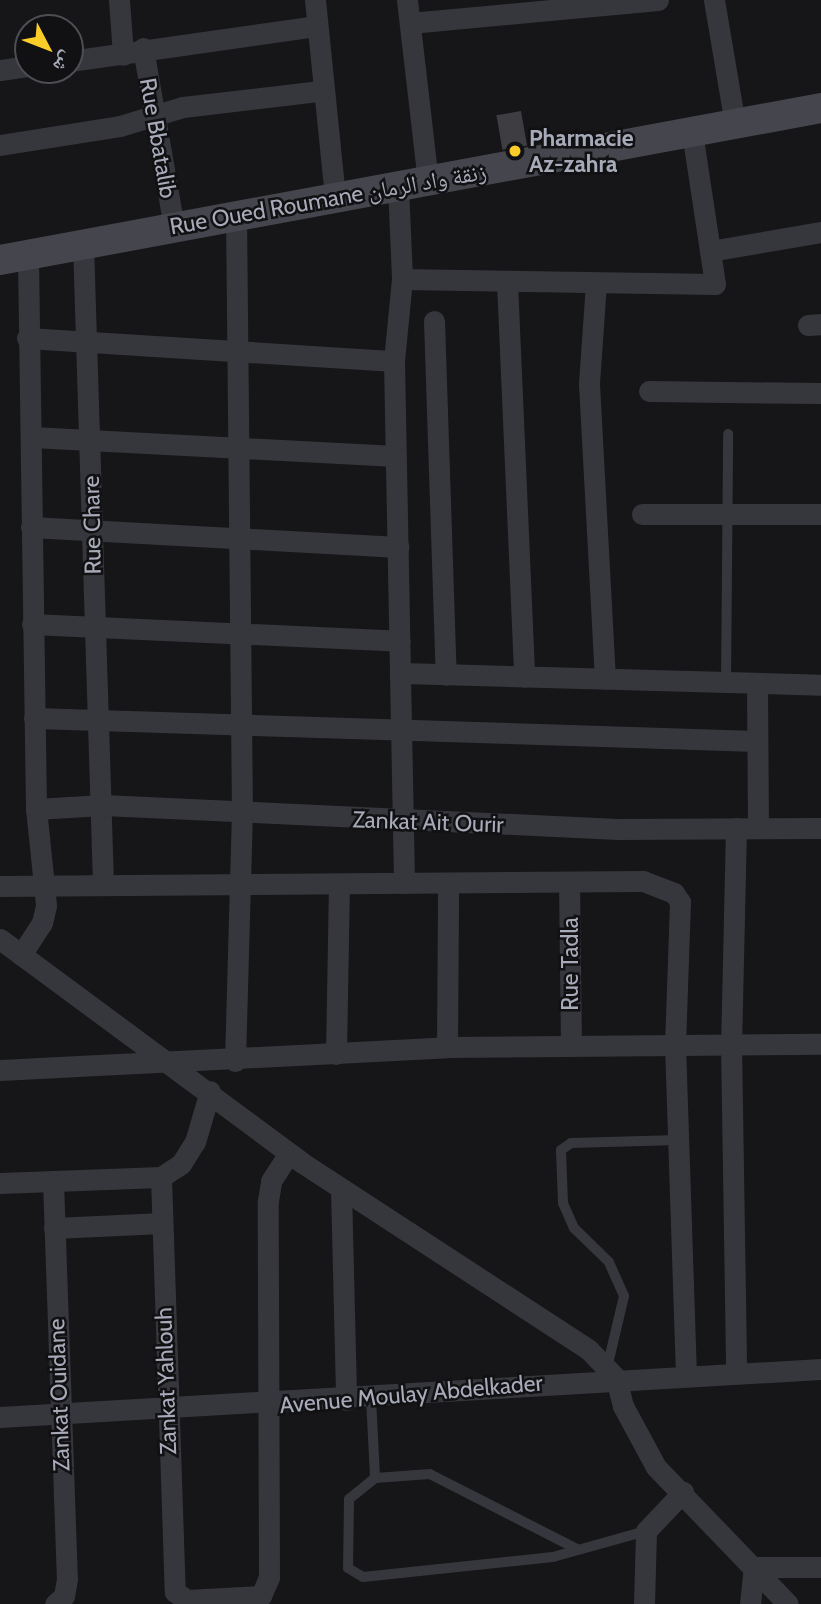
<!DOCTYPE html>
<meta charset="utf-8">
<style>
body{margin:0}
#map{position:relative;width:821px;height:1604px;overflow:hidden;background:#161517;font-family:Cabin,"Noto Naskh Arabic",sans-serif}
div>[style]{position:absolute}
.building>*{inset:0;background:#3d3d42;transform-origin:0 0}
.lane>*{height:10px;margin:-5px;padding:0 5px;transform-origin:5px;border-radius:5px;background:#36363d}
.street>*{height:21px;margin:-10.5px;padding:0 10.5px;transform-origin:10.5px;border-radius:10.5px;background:#36363d}
.secondary>*{height:30px;margin:-15px;padding:0 15px;transform-origin:15px;border-radius:15px;background:#44454d}
.dots>*{width:19px;height:19px;translate:-50% -50%;box-sizing:border-box;border:4px solid #111012;border-radius:50%}
span{translate:-50% -50%;white-space:nowrap;text-align:center;line-height:1.15;-webkit-text-stroke:5px #111012;paint-order:stroke}
.street-label{font-size:23px;color:#a7aab8}
.poi-label{font-size:23px;color:#a7aab8;font-weight:700}
.left{translate:0 -50%;text-align:left}
.north{position:absolute;left:14px;top:14px;width:70px;height:70px;box-sizing:border-box;background:#111012;border:2px solid #4d4e54;border-radius:50%;rotate:132deg;font-size:19px;font-weight:700;line-height:28px;text-align:center;color:#a7aab8}
.north::after{content:'';display:block;margin:auto;width:24px;height:32px;background:#fccd29;clip-path:polygon(50% 0,100% 100%,50% 72%,0 100%)}
</style>
<div id="map">
<div class="building">
<i style="left:521px;top:111px;width:35px;height:25px;rotate:80deg"></i>
</div>
<div class="lane">
<i style="left:726px;top:682px;width:248px;rotate:-89.5deg"></i>
<i style="left:607px;top:1368px;width:74px;rotate:-76.7deg"></i>
<i style="left:624px;top:1296px;width:37px;rotate:-114deg"></i>
<i style="left:609px;top:1262px;width:49px;rotate:-135.8deg"></i>
<i style="left:574px;top:1228px;width:27px;rotate:-114deg"></i>
<i style="left:563px;top:1203px;width:53px;rotate:-92.2deg"></i>
<i style="left:561px;top:1150px;width:12px;rotate:-35deg"></i>
<i style="left:571px;top:1143px;width:107px;rotate:-1.6deg"></i>
<i style="left:371px;top:1398px;width:80px;rotate:87.1deg"></i>
<i style="left:577px;top:1549px;width:165px;rotate:-153deg"></i>
<i style="left:430px;top:1474px;width:55px;rotate:175.8deg"></i>
<i style="left:375px;top:1478px;width:33px;rotate:141deg"></i>
<i style="left:349px;top:1499px;width:69px;rotate:90.8deg"></i>
<i style="left:348px;top:1568px;width:17px;rotate:31deg"></i>
<i style="left:363px;top:1577px;width:191px;rotate:-6deg"></i>
<i style="left:553px;top:1557px;width:97px;rotate:-15.6deg"></i>
</div>
<div class="street">
<i style="left:119px;top:0;width:55px;rotate:85.8deg"></i>
<i style="left:315px;top:0;width:199px;rotate:84.2deg"></i>
<i style="left:407px;top:0;width:182px;rotate:83.4deg"></i>
<i style="left:714px;top:0;width:126px;rotate:80.4deg"></i>
<i style="left:410px;top:23px;width:249px;rotate:-5.3deg"></i>
<i style="left:143px;top:48px;width:183px;rotate:80.2deg"></i>
<i style="left:70px;top:61px;width:248px;rotate:-8.1deg"></i>
<i style="left:0;top:70px;width:28px;rotate:-8deg"></i>
<i style="left:0;top:145px;width:121px;rotate:-9deg"></i>
<i style="left:120px;top:126px;width:66px;rotate:-16.8deg"></i>
<i style="left:183px;top:107px;width:138px;rotate:-6.7deg"></i>
<i style="left:398px;top:186px;width:93px;rotate:87.5deg"></i>
<i style="left:402px;top:279px;width:82px;rotate:95.6deg"></i>
<i style="left:394px;top:361px;width:522px;rotate:88.9deg"></i>
<i style="left:83px;top:244px;width:639px;rotate:88.21deg"></i>
<i style="left:710px;top:251px;width:113px;rotate:-9.7deg"></i>
<i style="left:402px;top:279px;width:313px;rotate:0.9deg"></i>
<i style="left:715px;top:284px;width:154px;rotate:-98.6deg"></i>
<i style="left:507px;top:282px;width:395px;rotate:87.5deg"></i>
<i style="left:596px;top:283px;width:101px;rotate:94deg"></i>
<i style="left:589px;top:384px;width:295px;rotate:86.9deg"></i>
<i style="left:434px;top:321px;width:354px;rotate:88.1deg"></i>
<i style="left:808px;top:325px;width:13px;rotate:-4deg"></i>
<i style="left:27px;top:338px;width:368px;rotate:3.6deg"></i>
<i style="left:649px;top:391px;width:172px;rotate:0.7deg"></i>
<i style="left:32px;top:437px;width:364px;rotate:3deg"></i>
<i style="left:642px;top:514px;width:179px"></i>
<i style="left:31px;top:527px;width:368px;rotate:3.1deg"></i>
<i style="left:32px;top:624px;width:368px;rotate:2.6deg"></i>
<i style="left:403px;top:673px;width:418px;rotate:1.6deg"></i>
<i style="left:757px;top:683px;width:145px;rotate:89.6deg"></i>
<i style="left:34px;top:718px;width:723px;rotate:1.82deg"></i>
<i style="left:36px;top:809px;width:67px;rotate:-3.4deg"></i>
<i style="left:103px;top:805px;width:515px;rotate:2.67deg"></i>
<i style="left:617px;top:829px;width:204px;rotate:-0.3deg"></i>
<i style="left:736px;top:828px;width:215px;rotate:91.3deg"></i>
<i style="left:731px;top:1043px;width:329px;rotate:89.1deg"></i>
<i style="left:569px;top:882px;width:164px;rotate:89.3deg"></i>
<i style="left:0;top:886px;width:643px;rotate:-0.45deg"></i>
<i style="left:643px;top:881px;width:33px;rotate:21deg"></i>
<i style="left:674px;top:893px;width:11px;rotate:56deg"></i>
<i style="left:680px;top:902px;width:142px;rotate:92deg"></i>
<i style="left:675px;top:1044px;width:330px;rotate:88.1deg"></i>
<i style="left:0;top:939px;width:375px;rotate:36.5deg"></i>
<i style="left:301px;top:1162px;width:344px;rotate:33.1deg"></i>
<i style="left:589px;top:1350px;width:39px;rotate:46deg"></i>
<i style="left:616px;top:1378px;width:29px;rotate:76deg"></i>
<i style="left:623px;top:1406px;width:69px;rotate:61.6deg"></i>
<i style="left:656px;top:1467px;width:190px;rotate:46.1deg"></i>
<i style="left:21px;top:955px;width:38px;rotate:-57deg"></i>
<i style="left:42px;top:923px;width:18px;rotate:-77deg"></i>
<i style="left:46px;top:905px;width:97px;rotate:-95.9deg"></i>
<i style="left:36px;top:809px;width:554px;rotate:-90.83deg"></i>
<i style="left:447px;top:1047px;width:163px;rotate:-89.6deg"></i>
<i style="left:336px;top:1054px;width:169px;rotate:-89deg"></i>
<i style="left:235px;top:1061px;width:245px;rotate:-88.4deg"></i>
<i style="left:242px;top:816px;width:600px;rotate:-90.57deg"></i>
<i style="left:0;top:1070px;width:448px;rotate:-2.9deg"></i>
<i style="left:447px;top:1047px;width:374px;rotate:-0.5deg"></i>
<i style="left:161px;top:1177px;width:415px;rotate:88.1deg"></i>
<i style="left:175px;top:1592px;width:14px;rotate:34deg"></i>
<i style="left:187px;top:1600px;width:74px;rotate:-3.1deg"></i>
<i style="left:261px;top:1596px;width:21px;rotate:-67deg"></i>
<i style="left:269px;top:1577px;width:376px;rotate:-90.2deg"></i>
<i style="left:268px;top:1201px;width:20px;rotate:-81deg"></i>
<i style="left:271px;top:1181px;width:33px;rotate:-57deg"></i>
<i style="left:53px;top:1181px;width:398px;rotate:88deg"></i>
<i style="left:67px;top:1579px;width:17px;rotate:100deg"></i>
<i style="left:64px;top:1596px;width:12px;rotate:138deg"></i>
<i style="left:0;top:1183px;width:161px;rotate:-2.1deg"></i>
<i style="left:161px;top:1177px;width:24px;rotate:-33deg"></i>
<i style="left:181px;top:1164px;width:26px;rotate:-58deg"></i>
<i style="left:195px;top:1142px;width:53px;rotate:-73.6deg"></i>
<i style="left:341px;top:1189px;width:211px;rotate:88.6deg"></i>
<i style="left:54px;top:1228px;width:108px;rotate:-2.7deg"></i>
<i style="left:0;top:1417px;width:822px;rotate:-3.35deg"></i>
<i style="left:644px;top:1604px;width:73px;rotate:-88.4deg"></i>
<i style="left:646px;top:1531px;width:54px;rotate:-46.5deg"></i>
<i style="left:750px;top:1604px;width:37px;rotate:-84deg"></i>
<i style="left:754px;top:1567px;width:67px"></i>
</div>
<div class="secondary">
<i style="left:0;top:260px;width:835px;rotate:-10.49deg"></i>
</div>
<div class="dots">
<i style="left:515px;top:151px;background:#fccd29"></i>
</div>
<div class="street-label">
<span style="left:158px;top:138px;rotate:80deg">Rue Bbatalib</span>
<span style="left:328px;top:199px;rotate:-10deg">Rue Oued Roumane زنقة واد الرمان</span>
<span style="left:92px;top:525px;rotate:-91deg">Rue Chare</span>
<span style="left:428px;top:822px;rotate:2deg">Zankat Ait Ourir</span>
<span style="left:570px;top:964px;rotate:-90deg">Rue Tadla</span>
<span style="left:166px;top:1381px;rotate:-92deg">Zankat Yahlouh</span>
<span style="left:411px;top:1394px;rotate:-5deg">Avenue Moulay Abdelkader</span>
<span style="left:59px;top:1395px;rotate:-92deg">Zankat Ouidane</span>
</div>
<div class="poi-label">
<span class="left" style="left:529px;top:151px">Pharmacie<br>Az-zahra</span>
</div>
<div class="north">ش</div>
</div>
